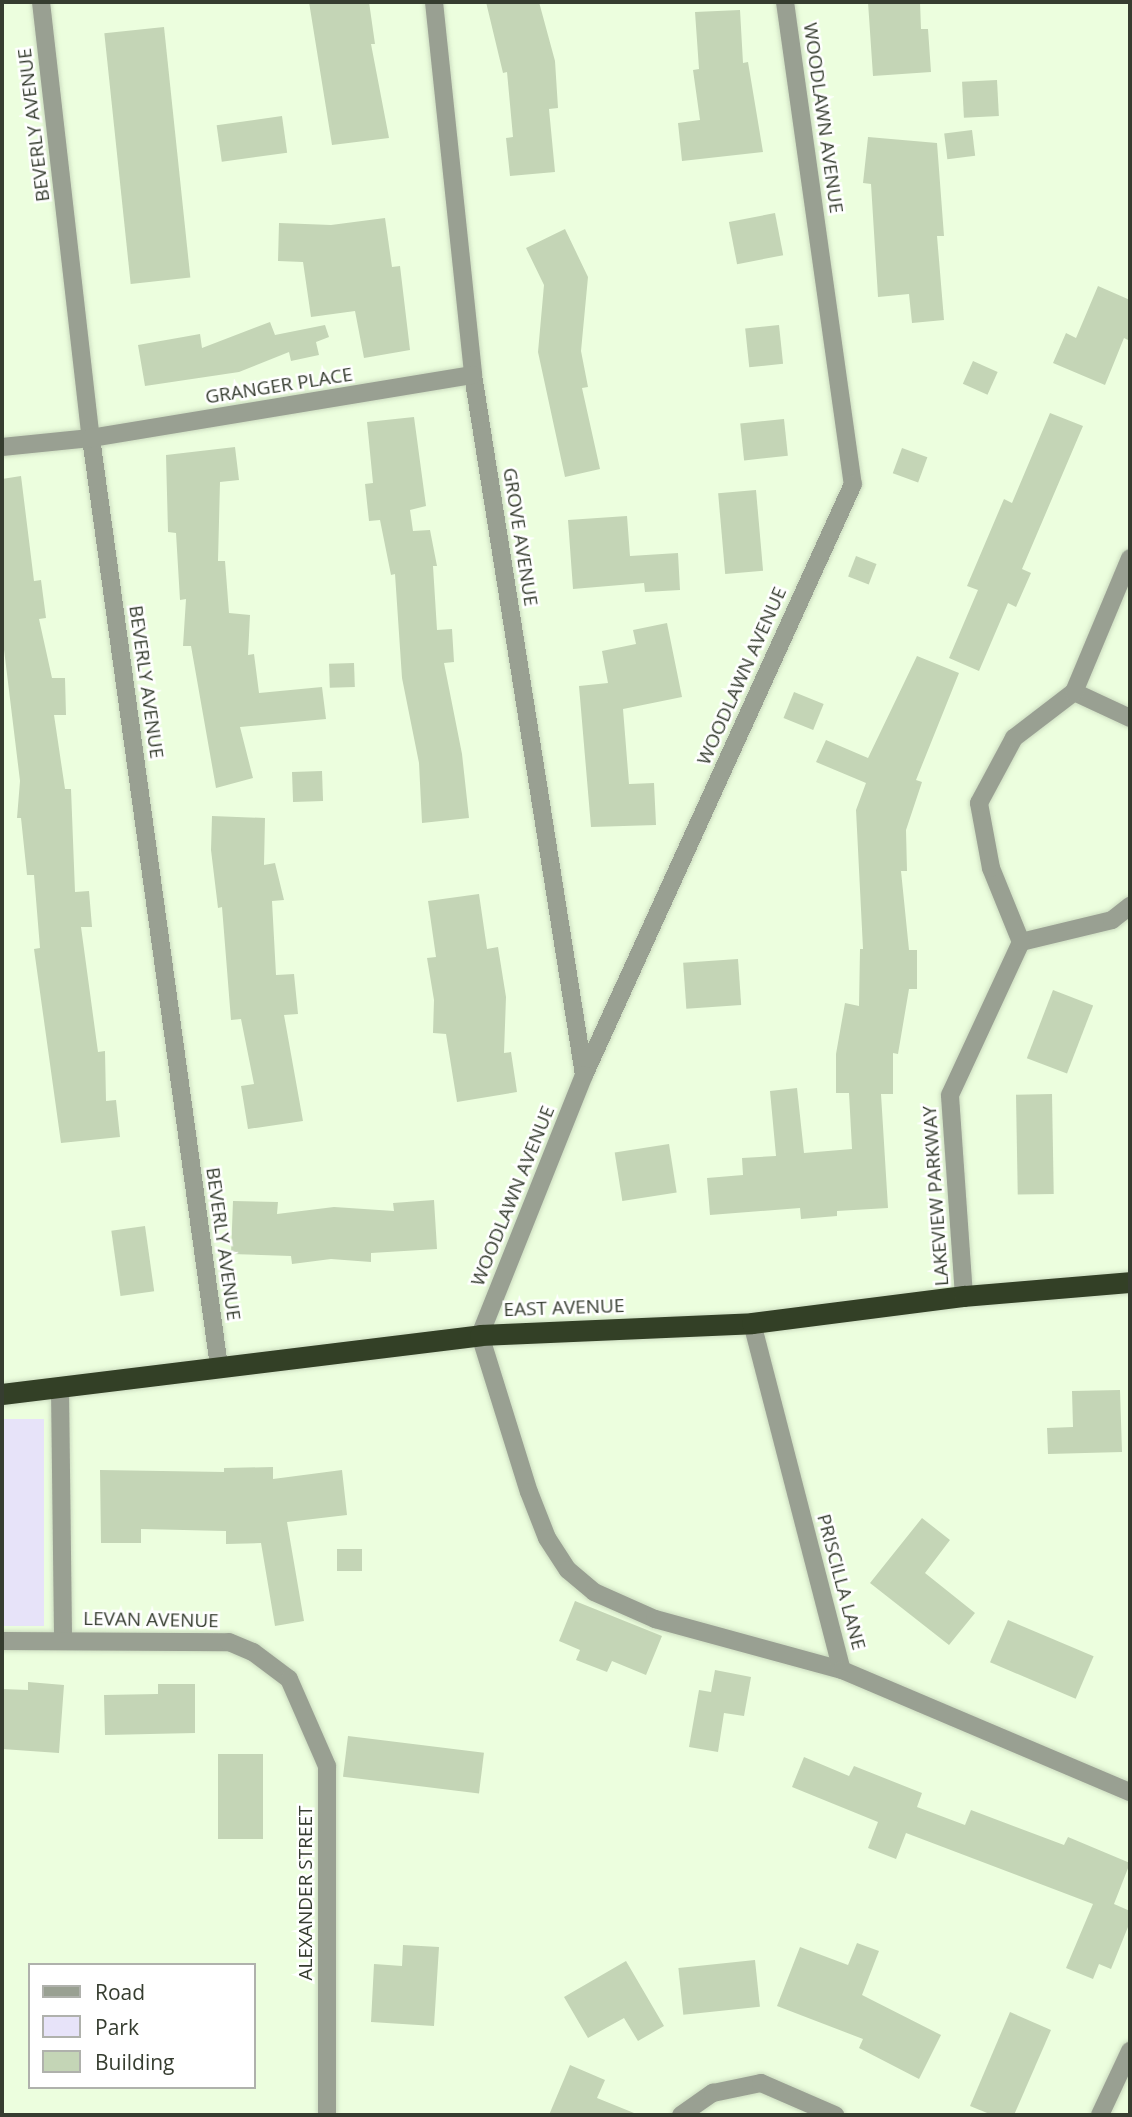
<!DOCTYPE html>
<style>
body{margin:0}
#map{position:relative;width:1132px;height:2117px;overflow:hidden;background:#ecfede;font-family:"Open Sans",sans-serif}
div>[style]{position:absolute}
.green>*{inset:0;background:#e7e3f9;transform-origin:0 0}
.building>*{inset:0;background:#c4d5b6;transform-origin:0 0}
.roads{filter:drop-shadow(0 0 2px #cbdbbf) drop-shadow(0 0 2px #cbdbbf)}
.minor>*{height:18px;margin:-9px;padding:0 9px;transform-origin:9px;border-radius:9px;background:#99a092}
.highway>*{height:21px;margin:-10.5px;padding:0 10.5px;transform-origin:10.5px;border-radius:10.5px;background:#334026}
span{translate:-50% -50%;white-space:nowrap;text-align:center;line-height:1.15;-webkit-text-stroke:5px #fff;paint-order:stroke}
.street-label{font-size:19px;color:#363d30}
.frame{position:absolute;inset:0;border:4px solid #363d30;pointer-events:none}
.legend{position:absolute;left:28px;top:1963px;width:228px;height:126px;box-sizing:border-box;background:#fff;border:2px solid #afb1ac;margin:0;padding:9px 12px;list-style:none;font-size:21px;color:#363d30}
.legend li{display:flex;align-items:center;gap:14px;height:35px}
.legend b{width:35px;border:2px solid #afb1ac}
</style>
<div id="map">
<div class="green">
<i style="left:44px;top:1419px;width:207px;height:42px;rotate:90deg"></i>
</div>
<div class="building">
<i style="clip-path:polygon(309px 2px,369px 2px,375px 44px,371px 44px,389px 138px,332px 145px)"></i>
<i style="clip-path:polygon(486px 2px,539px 2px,555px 61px,558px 108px,549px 109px,555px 172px,510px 176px,506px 138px,513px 137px,507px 72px,503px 73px)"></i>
<i style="clip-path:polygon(868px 2px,920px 2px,921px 29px,928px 29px,931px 72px,873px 76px)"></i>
<i style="clip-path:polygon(740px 10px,743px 63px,748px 62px,763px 152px,682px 161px,678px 123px,700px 120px,693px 70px,699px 69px,695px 12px)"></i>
<i style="left:164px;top:27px;width:252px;height:60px;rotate:84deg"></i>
<i style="left:997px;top:80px;width:36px;height:35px;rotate:87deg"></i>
<i style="left:282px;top:116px;width:37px;height:66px;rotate:82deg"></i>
<i style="left:972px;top:130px;width:26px;height:28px;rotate:83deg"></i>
<i style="clip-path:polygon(868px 137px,937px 143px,944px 236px,937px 236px,944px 320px,912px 323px,909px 294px,878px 297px,871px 184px,863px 183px)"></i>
<i style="left:775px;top:213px;width:43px;height:47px;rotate:79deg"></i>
<i style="clip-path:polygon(385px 218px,392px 267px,400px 266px,410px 350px,364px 358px,355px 311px,311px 317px,303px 262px,278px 261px,279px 223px,331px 225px)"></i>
<i style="clip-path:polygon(565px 229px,588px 277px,581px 351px,588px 387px,582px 388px,600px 469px,565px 477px,538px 352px,544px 285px,526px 248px)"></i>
<i style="clip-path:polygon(1098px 286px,1130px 300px,1130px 341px,1124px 338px,1105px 385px,1053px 363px,1066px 333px,1076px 338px)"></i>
<i style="clip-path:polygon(270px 322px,275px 335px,325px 325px,329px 337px,316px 342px,319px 355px,291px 361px,289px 352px,239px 372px,145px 386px,138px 345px,200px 334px,202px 348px)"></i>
<i style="left:779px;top:325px;width:39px;height:34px;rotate:84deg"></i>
<i style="left:973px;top:361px;width:27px;height:25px;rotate:24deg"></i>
<i style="clip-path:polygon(1050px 413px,1083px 426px,1022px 569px,1031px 573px,1016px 607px,1008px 603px,979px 671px,949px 658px,978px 590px,967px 586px,1004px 499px,1012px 503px)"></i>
<i style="clip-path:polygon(414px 417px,426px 506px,410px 510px,413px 531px,430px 530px,437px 566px,433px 566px,437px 630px,452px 629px,454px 662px,444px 663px,462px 754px,469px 818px,422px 823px,419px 763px,402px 678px,395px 574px,391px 575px,380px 520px,369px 521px,365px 484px,373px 483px,367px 422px)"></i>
<i style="left:784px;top:419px;width:37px;height:44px;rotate:84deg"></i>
<i style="clip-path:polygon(235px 447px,239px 480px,220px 482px,218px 561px,225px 561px,229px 613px,250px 615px,248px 655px,254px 654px,259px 693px,322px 687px,326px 719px,240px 727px,253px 778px,216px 788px,191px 646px,183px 646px,186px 599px,180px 600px,176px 533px,168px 532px,166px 455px)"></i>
<i style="left:902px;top:448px;width:27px;height:27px;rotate:20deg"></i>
<i style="clip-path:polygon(21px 476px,34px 581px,41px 580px,46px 618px,39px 619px,52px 678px,65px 678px,66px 715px,54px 715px,65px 789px,71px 789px,75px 892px,89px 891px,92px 927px,81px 927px,98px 1052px,105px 1051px,106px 1101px,116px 1100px,120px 1137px,61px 1143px,34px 949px,40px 948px,34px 875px,27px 875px,21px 818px,17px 818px,20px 781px,2px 633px,2px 479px)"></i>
<i style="left:756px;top:490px;width:81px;height:38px;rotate:85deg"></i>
<i style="clip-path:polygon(627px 516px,630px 556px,678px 553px,680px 590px,645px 592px,644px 583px,573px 589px,568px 520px)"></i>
<i style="left:856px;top:556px;width:22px;height:22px;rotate:21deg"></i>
<i style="clip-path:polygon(667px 623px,682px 697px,623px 709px,629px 784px,654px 783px,656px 825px,591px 827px,579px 686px,608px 683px,602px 651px,636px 644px,633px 630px)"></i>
<i style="clip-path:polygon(917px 656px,959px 673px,916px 780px,922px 782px,906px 830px,907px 871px,901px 871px,909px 950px,917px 950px,917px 989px,909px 989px,898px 1054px,893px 1053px,893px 1094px,881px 1094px,888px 1208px,837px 1211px,837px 1216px,801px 1219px,800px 1208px,710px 1215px,707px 1178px,743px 1175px,742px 1158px,776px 1156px,770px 1091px,797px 1088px,804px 1153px,852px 1149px,849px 1093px,836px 1093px,836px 1054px,845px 1003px,859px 1006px,860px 949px,863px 949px,856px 810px,866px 783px,816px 762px,826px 740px,868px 758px)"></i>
<i style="left:354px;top:663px;width:24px;height:25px;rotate:88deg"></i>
<i style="left:794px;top:692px;width:32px;height:28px;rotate:22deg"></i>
<i style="left:322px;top:771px;width:30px;height:30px;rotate:88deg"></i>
<i style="clip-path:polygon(212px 816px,265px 818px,264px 865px,275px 863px,284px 900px,272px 901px,276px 975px,294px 974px,298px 1014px,284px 1015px,303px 1121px,248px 1129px,241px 1086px,254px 1084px,241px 1019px,231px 1020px,222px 907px,218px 908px,211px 850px)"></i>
<i style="clip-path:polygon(479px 894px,487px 949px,498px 947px,506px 997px,504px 1053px,511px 1052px,517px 1092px,457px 1102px,446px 1034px,433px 1033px,434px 1000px,427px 958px,436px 957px,428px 901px)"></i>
<i style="left:738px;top:959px;width:46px;height:55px;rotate:86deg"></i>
<i style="left:1053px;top:990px;width:43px;height:73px;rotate:21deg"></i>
<i style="left:1052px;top:1094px;width:100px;height:36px;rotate:89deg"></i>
<i style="left:669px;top:1144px;width:49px;height:55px;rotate:81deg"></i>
<i style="clip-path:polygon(434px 1200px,437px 1249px,371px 1253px,371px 1262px,331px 1259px,292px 1264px,291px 1256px,231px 1254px,233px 1201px,278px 1202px,277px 1214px,334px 1207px,394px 1211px,393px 1203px)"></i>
<i style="left:145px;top:1226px;width:66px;height:34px;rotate:82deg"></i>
<i style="clip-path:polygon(1120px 1390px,1122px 1452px,1048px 1454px,1047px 1428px,1073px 1427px,1072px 1391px)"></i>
<i style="clip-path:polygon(273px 1467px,273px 1479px,342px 1470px,347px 1515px,287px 1522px,304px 1621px,275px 1626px,261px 1543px,226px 1544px,226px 1531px,141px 1529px,141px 1543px,101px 1543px,100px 1470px,224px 1472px,224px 1468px)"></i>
<i style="clip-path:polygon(922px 1518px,950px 1540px,925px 1573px,975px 1613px,949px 1645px,870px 1583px)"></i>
<i style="left:337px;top:1549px;width:25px;height:22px"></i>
<i style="clip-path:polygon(575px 1601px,662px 1636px,646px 1675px,612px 1661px,607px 1672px,576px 1660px,580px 1650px,559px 1641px)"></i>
<i style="left:1008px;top:1620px;width:93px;height:46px;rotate:23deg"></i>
<i style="clip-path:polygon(715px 1670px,751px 1677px,744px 1716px,724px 1713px,718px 1752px,689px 1747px,699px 1690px,711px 1692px)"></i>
<i style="clip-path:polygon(28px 1682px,64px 1685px,59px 1753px,2px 1749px,2px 1689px,28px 1690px)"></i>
<i style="clip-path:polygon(158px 1684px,195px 1684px,195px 1733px,105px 1735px,104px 1695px,158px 1694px)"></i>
<i style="left:348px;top:1736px;width:137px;height:41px;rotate:7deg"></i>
<i style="left:218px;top:1754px;width:45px;height:85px"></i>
<i style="clip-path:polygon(804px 1757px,849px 1776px,854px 1766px,922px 1793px,917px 1807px,965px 1825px,971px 1810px,1064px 1845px,1068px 1837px,1130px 1863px,1114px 1904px,1130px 1911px,1130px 1922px,1111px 1969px,1099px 1964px,1093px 1979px,1066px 1968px,1093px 1904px,906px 1833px,896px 1859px,868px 1848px,878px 1822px,792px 1787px)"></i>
<i style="clip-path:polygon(857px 1943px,879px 1951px,862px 1995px,941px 2035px,919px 2079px,859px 2048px,863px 2039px,777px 2006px,800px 1947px,848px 1965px)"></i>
<i style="clip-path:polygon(403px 1945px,439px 1947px,434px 2026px,371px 2022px,374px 1964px,402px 1966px)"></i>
<i style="left:755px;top:1960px;width:47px;height:77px;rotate:84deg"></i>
<i style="clip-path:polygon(626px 1961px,664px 2026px,638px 2041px,624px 2018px,588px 2038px,564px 1997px)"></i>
<i style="clip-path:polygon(1010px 2012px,1051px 2030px,1014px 2115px,992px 2115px,970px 2106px)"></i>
<i style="clip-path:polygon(570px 2065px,605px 2080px,597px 2098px,639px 2115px,549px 2115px)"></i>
</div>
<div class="roads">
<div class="minor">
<i style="left:41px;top:2px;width:439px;rotate:83.5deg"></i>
<i style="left:91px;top:438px;width:937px;rotate:82.15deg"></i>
<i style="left:434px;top:2px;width:375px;rotate:84deg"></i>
<i style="left:473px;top:375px;width:709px;rotate:80.99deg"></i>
<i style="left:785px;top:2px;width:487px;rotate:82deg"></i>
<i style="left:853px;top:484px;width:649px;rotate:114.47deg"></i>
<i style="left:584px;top:1075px;width:280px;rotate:111.8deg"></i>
<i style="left:480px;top:1335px;width:164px;rotate:72.7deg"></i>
<i style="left:529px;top:1492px;width:49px;rotate:68.6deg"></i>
<i style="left:547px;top:1538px;width:38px;rotate:57deg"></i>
<i style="left:568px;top:1570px;width:34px;rotate:40deg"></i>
<i style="left:594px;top:1592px;width:67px;rotate:23.9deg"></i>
<i style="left:655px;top:1619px;width:194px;rotate:15.3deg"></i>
<i style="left:2px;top:447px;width:89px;rotate:-5.8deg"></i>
<i style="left:91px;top:438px;width:387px;rotate:-9.4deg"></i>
<i style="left:1074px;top:692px;width:62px;rotate:24.9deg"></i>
<i style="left:1021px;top:942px;width:94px;rotate:-13.6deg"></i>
<i style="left:1112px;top:920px;width:23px;rotate:-38deg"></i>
<i style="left:964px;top:1296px;width:201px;rotate:-94deg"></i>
<i style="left:950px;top:1095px;width:169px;rotate:-65.1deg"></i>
<i style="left:1021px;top:942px;width:80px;rotate:-112.1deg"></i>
<i style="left:991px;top:868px;width:66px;rotate:-100.5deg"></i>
<i style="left:979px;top:803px;width:74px;rotate:-61.7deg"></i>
<i style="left:1014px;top:738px;width:76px;rotate:-37.5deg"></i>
<i style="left:1074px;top:692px;width:145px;rotate:-67.3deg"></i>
<i style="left:752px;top:1323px;width:358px;rotate:75.5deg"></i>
<i style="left:842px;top:1670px;width:313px;rotate:23deg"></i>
<i style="left:60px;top:1389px;width:251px;rotate:89.3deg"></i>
<i style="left:2px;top:1641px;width:227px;rotate:0.3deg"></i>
<i style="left:229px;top:1642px;width:26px;rotate:23deg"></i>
<i style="left:253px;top:1652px;width:45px;rotate:36.9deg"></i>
<i style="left:289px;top:1679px;width:95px;rotate:66.4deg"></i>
<i style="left:327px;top:1766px;width:349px;rotate:90deg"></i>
<i style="left:681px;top:2115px;width:39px;rotate:-35deg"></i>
<i style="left:713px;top:2093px;width:49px;rotate:-11.8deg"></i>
<i style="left:761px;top:2083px;width:81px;rotate:23.4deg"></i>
<i style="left:1100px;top:2115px;width:71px;rotate:-64.9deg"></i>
</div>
<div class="highway">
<i style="left:2px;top:1394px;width:482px;rotate:-7deg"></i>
<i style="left:480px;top:1335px;width:272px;rotate:-2.5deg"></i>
<i style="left:752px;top:1323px;width:214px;rotate:-7.3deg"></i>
<i style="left:964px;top:1296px;width:167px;rotate:-4.8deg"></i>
</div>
</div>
<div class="street-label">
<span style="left:823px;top:118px;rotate:82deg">WOODLAWN AVENUE</span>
<span style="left:34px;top:125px;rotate:-97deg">BEVERLY AVENUE</span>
<span style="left:279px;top:386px;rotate:-9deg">GRANGER PLACE</span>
<span style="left:520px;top:537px;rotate:81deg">GROVE AVENUE</span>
<span style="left:742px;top:676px;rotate:-66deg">WOODLAWN AVENUE</span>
<span style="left:146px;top:682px;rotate:82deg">BEVERLY AVENUE</span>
<span style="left:513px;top:1196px;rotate:-68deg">WOODLAWN AVENUE</span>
<span style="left:936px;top:1196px;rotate:-94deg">LAKEVIEW PARKWAY</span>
<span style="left:223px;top:1244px;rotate:82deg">BEVERLY AVENUE</span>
<span style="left:564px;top:1308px;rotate:-2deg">EAST AVENUE</span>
<span style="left:841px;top:1582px;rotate:75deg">PRISCILLA LANE</span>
<span style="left:151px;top:1620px;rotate:1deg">LEVAN AVENUE</span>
<span style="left:306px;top:1893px;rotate:-90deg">ALEXANDER STREET</span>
</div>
<div class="frame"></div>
<ul class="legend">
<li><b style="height:9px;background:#99a092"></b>Road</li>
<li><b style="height:19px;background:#e7e3f9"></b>Park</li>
<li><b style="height:19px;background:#c4d5b6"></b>Building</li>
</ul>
</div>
